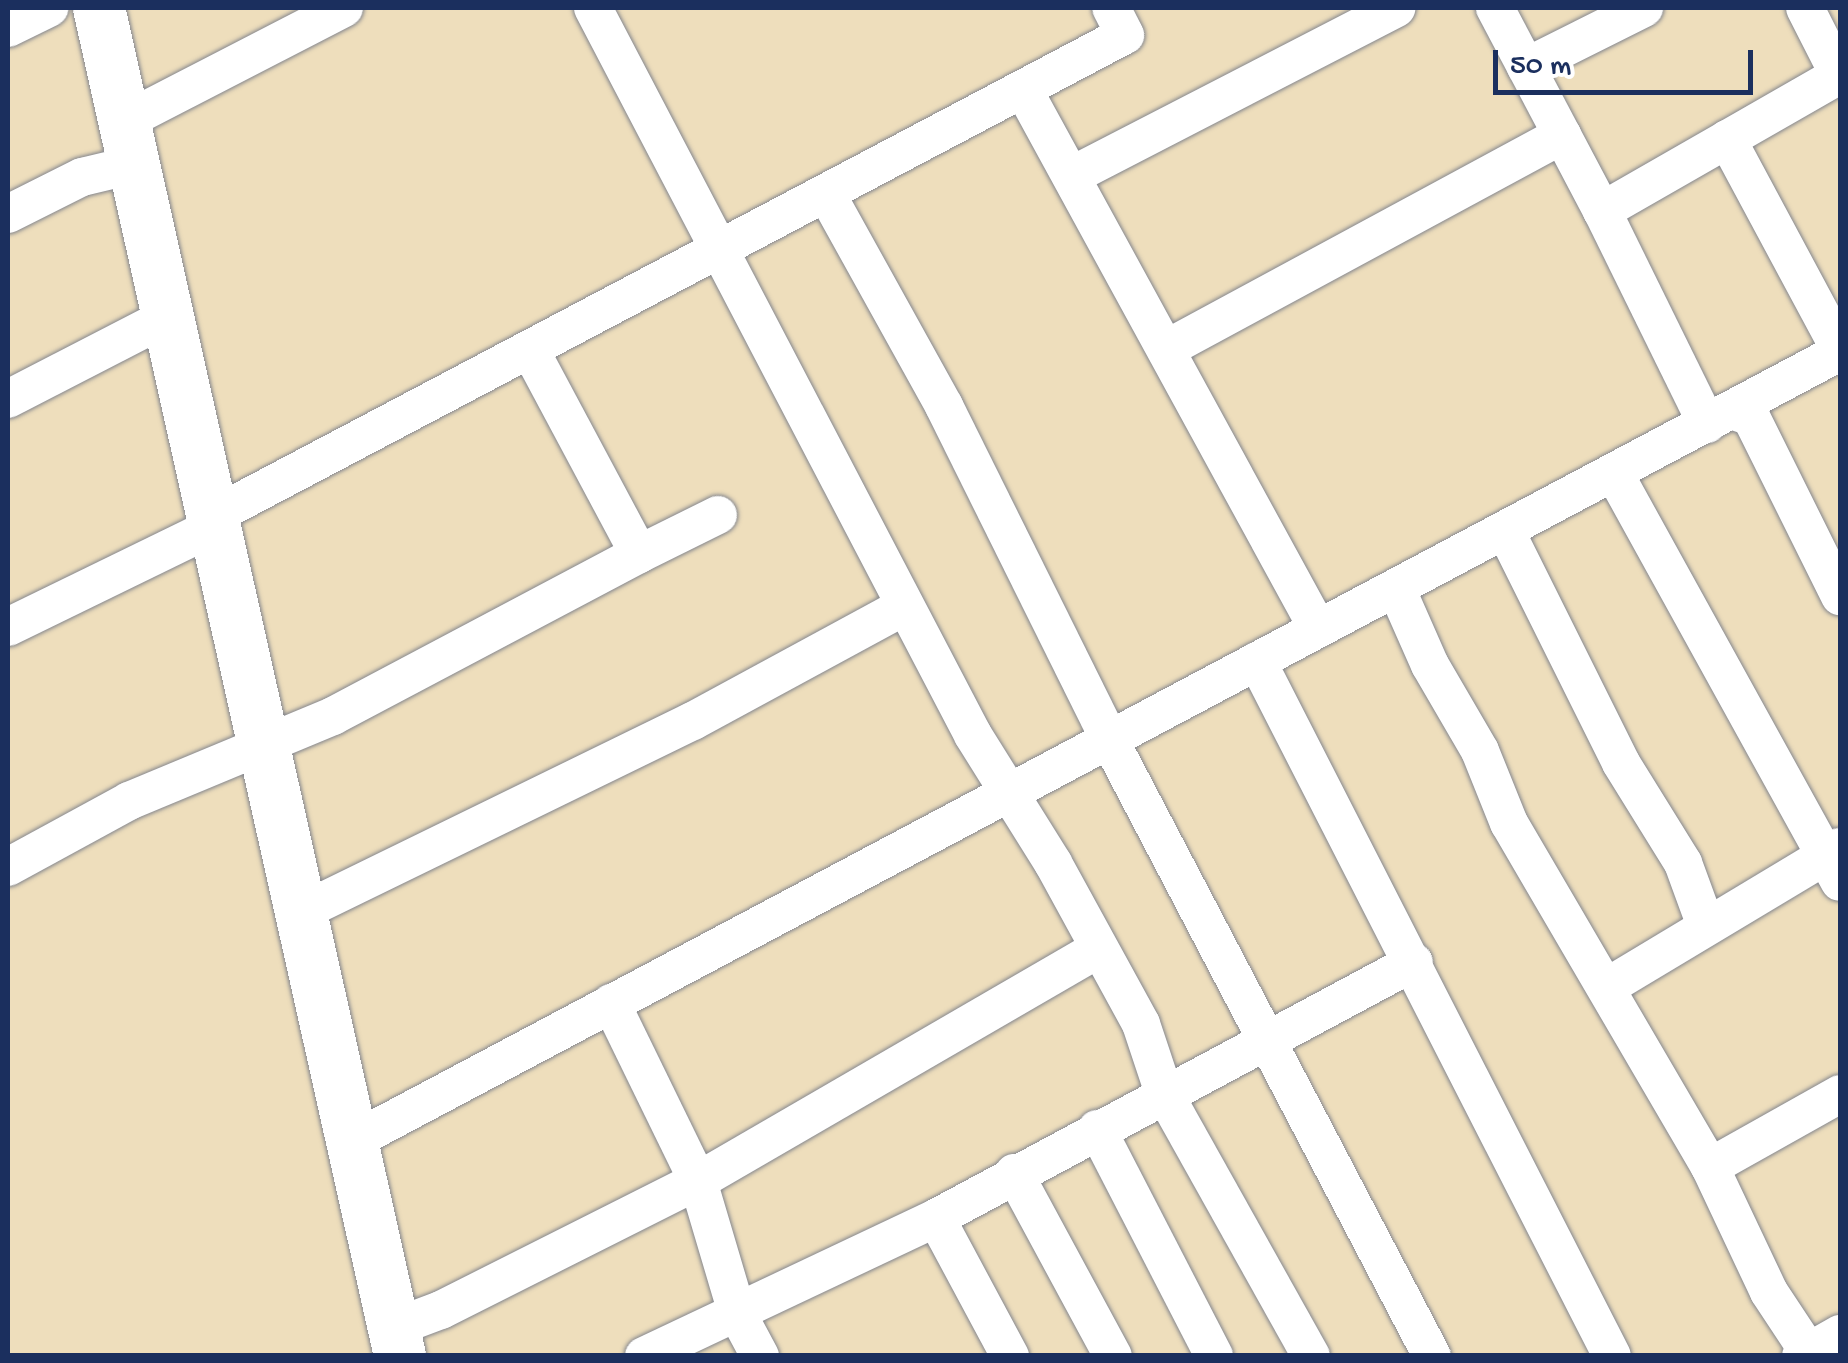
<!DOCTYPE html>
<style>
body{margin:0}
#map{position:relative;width:1848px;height:1363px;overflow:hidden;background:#eedebc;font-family:"Gochi Hand",sans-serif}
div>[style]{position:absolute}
.roads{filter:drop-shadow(0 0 2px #84868d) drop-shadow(0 0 2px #84868d)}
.street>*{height:38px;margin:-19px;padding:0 19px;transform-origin:19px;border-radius:19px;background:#fff}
.secondary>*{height:52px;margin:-26px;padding:0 26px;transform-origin:26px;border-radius:26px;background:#fff}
span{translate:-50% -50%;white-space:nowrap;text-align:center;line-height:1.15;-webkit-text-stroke:9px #fff;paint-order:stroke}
.frame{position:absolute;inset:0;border:10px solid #1b2f5e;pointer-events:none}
.scale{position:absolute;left:1493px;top:50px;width:260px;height:45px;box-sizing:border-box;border:5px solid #1b2f5e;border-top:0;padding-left:12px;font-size:30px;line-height:35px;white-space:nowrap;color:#1b2f5e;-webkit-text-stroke:8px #fff;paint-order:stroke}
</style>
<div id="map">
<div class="roads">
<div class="street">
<i style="left:593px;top:8px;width:820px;rotate:62.4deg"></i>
<i style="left:973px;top:735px;width:151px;rotate:58deg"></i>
<i style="left:1053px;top:863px;width:183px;rotate:61.3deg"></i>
<i style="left:1141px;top:1024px;width:73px;rotate:71.6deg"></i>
<i style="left:1164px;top:1093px;width:301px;rotate:60.8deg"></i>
<i style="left:8px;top:28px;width:46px;rotate:-26deg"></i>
<i style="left:1526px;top:67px;width:132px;rotate:-26.6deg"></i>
<i style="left:1023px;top:89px;width:615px;rotate:61.35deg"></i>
<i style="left:127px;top:120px;width:244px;rotate:-27.3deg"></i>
<i style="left:1562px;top:135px;width:86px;rotate:62.2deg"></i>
<i style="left:1727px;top:139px;width:239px;rotate:61.8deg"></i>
<i style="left:1073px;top:175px;width:364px;rotate:-27.3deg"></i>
<i style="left:826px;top:193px;width:244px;rotate:61deg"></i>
<i style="left:944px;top:406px;width:372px;rotate:63.6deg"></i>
<i style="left:1109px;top:739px;width:696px;rotate:62.37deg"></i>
<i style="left:8px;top:214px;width:83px;rotate:-26.6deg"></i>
<i style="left:82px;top:177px;width:56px;rotate:-13.5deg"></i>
<i style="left:1168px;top:348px;width:448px;rotate:-28.4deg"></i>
<i style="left:1562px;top:135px;width:144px;rotate:-117.8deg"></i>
<i style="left:8px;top:399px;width:181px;rotate:-27.3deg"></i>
<i style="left:1734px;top:411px;width:18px;rotate:19deg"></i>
<i style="left:1751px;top:417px;width:200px;rotate:63.6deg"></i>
<i style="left:1707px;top:424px;width:237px;rotate:-116.2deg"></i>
<i style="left:1602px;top:211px;width:273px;rotate:-29.8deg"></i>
<i style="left:1839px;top:75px;width:75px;rotate:-116.9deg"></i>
<i style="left:1614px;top:473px;width:467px;rotate:61.1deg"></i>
<i style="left:213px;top:516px;width:1031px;rotate:-27.81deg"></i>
<i style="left:1125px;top:35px;width:30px;rotate:-117deg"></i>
<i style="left:1505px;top:530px;width:260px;rotate:63.5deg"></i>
<i style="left:1621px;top:763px;width:118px;rotate:58.2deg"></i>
<i style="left:1683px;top:863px;width:67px;rotate:69.9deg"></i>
<i style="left:639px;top:554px;width:88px;rotate:-26.3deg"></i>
<i style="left:1396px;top:588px;width:84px;rotate:66.2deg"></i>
<i style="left:1430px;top:665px;width:99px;rotate:59.8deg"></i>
<i style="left:1480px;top:751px;width:78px;rotate:68.1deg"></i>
<i style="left:1509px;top:823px;width:398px;rotate:59.7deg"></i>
<i style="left:1710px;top:1167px;width:138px;rotate:64.7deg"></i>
<i style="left:1769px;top:1292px;width:71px;rotate:56.5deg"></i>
<i style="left:8px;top:627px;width:230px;rotate:-26deg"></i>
<i style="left:1257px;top:661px;width:780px;rotate:62.94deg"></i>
<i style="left:8px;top:867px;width:138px;rotate:-28.6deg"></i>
<i style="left:129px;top:801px;width:221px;rotate:-22.6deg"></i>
<i style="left:333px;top:716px;width:346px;rotate:-27.9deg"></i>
<i style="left:639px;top:554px;width:231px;rotate:-118.1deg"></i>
<i style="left:297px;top:914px;width:441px;rotate:-26deg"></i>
<i style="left:693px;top:721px;width:241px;rotate:-28.5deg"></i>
<i style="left:1607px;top:987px;width:272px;rotate:-31deg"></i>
<i style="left:611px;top:1003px;width:198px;rotate:64deg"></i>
<i style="left:698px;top:1181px;width:138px;rotate:73.5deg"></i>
<i style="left:737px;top:1313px;width:49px;rotate:61.9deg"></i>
<i style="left:1097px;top:1129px;width:255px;rotate:62.7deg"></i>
<i style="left:349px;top:1143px;width:1688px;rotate:-27.95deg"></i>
<i style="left:1710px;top:1167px;width:149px;rotate:-29.3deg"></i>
<i style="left:1014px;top:1173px;width:208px;rotate:61.6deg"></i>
<i style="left:936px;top:1218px;width:157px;rotate:61.8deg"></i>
<i style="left:393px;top:1328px;width:51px;rotate:-20.6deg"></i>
<i style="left:441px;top:1310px;width:288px;rotate:-26.7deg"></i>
<i style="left:698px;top:1181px;width:463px;rotate:-30.1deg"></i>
<i style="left:644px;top:1356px;width:323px;rotate:-25.3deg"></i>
<i style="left:936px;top:1218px;width:542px;rotate:-28.17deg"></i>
<i style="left:1801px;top:1356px;width:45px;rotate:-29.4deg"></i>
</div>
<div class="secondary">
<i style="left:99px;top:8px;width:1381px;rotate:77.41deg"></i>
</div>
</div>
<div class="frame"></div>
<div class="scale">50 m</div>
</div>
